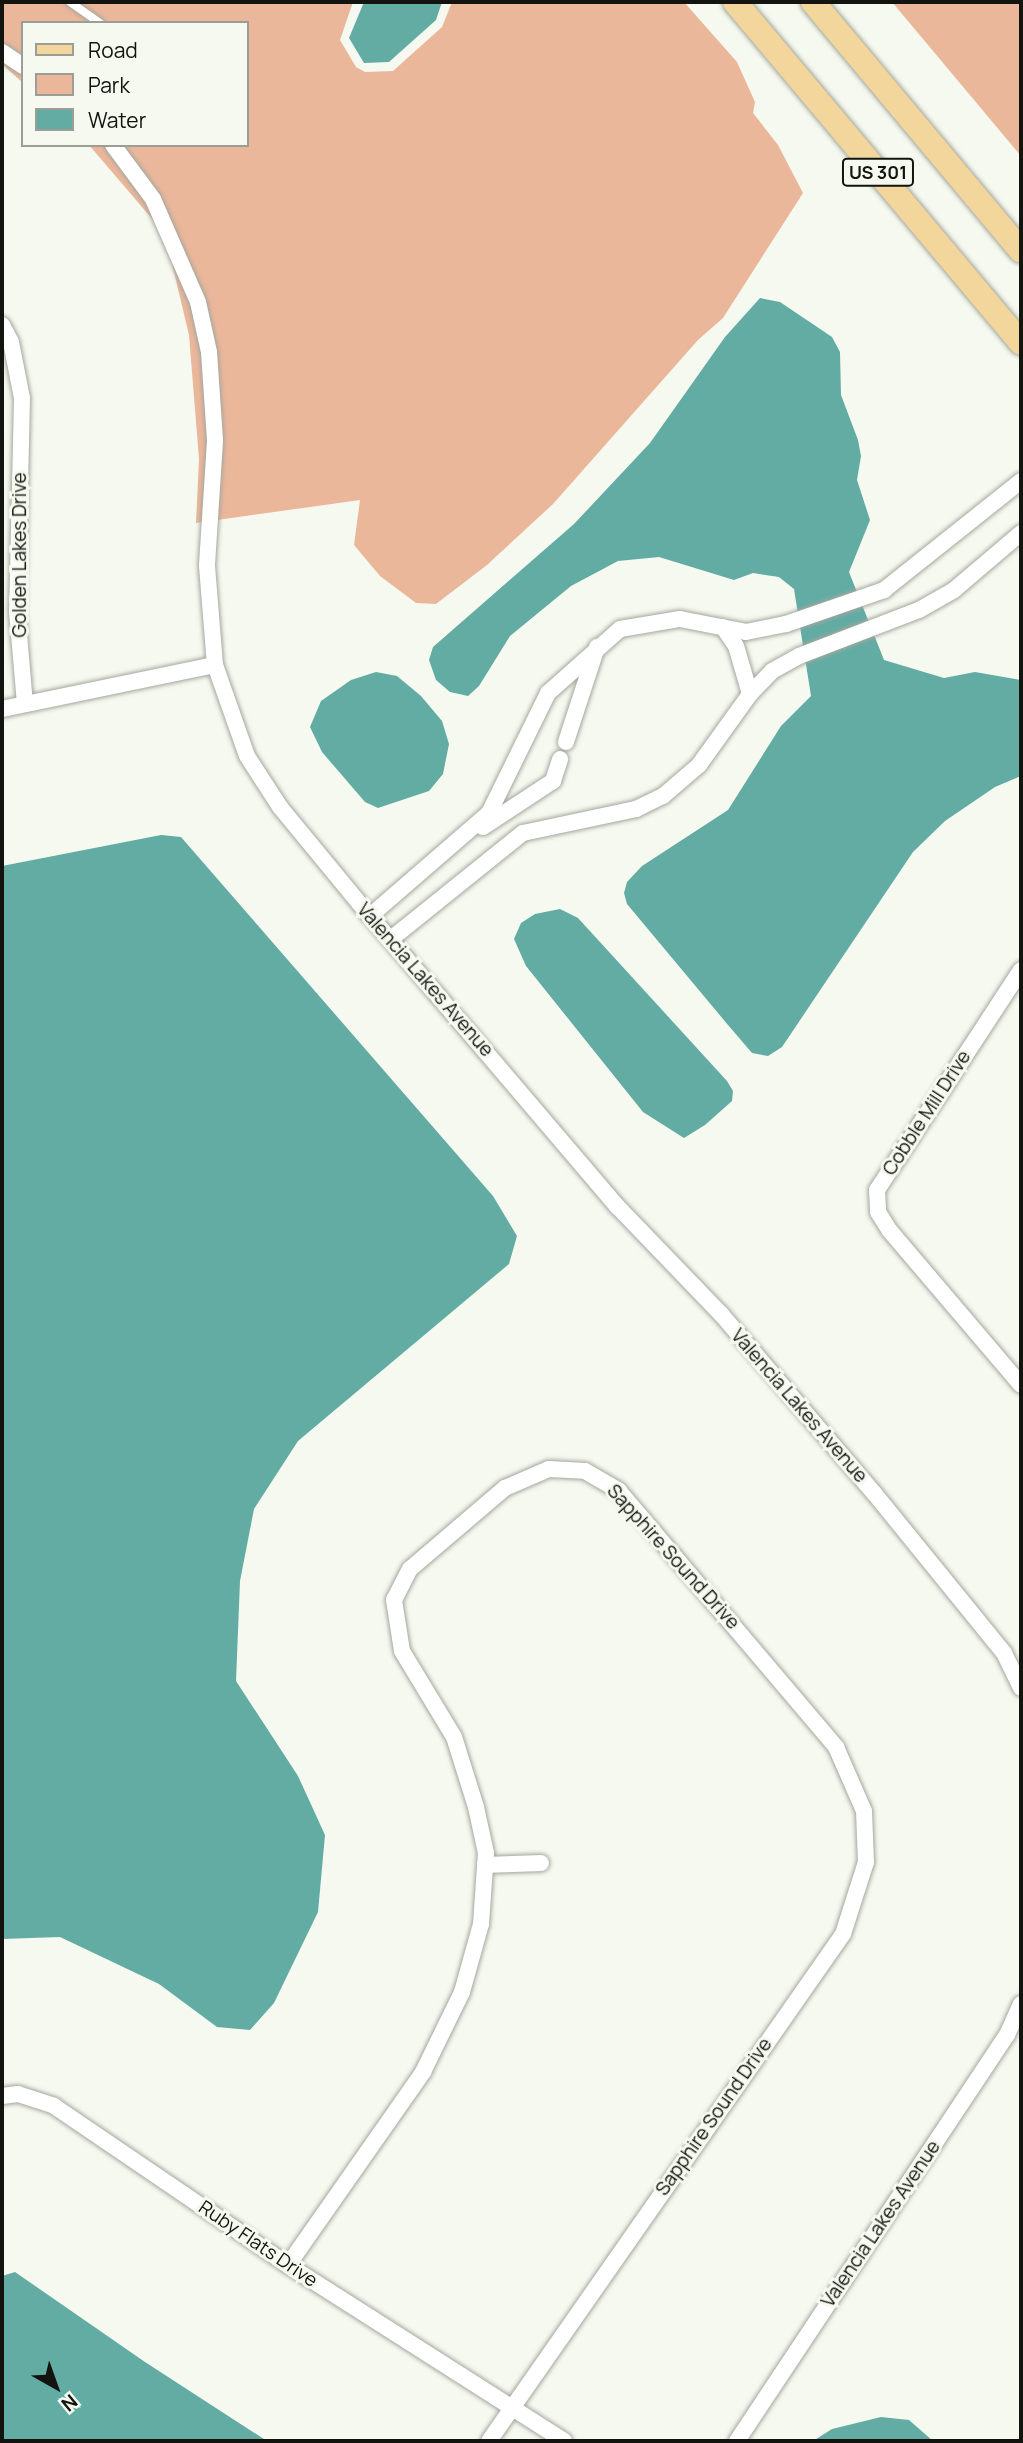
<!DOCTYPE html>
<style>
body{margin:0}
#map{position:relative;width:1023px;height:2443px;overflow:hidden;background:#f6f9ef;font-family:Manrope,sans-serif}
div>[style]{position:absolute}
.green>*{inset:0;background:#ebb79b}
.water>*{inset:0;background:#62aca4}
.roads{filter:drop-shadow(0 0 2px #a4a79e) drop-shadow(0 0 2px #a4a79e)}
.lane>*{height:8px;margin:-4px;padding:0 4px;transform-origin:4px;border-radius:4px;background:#fff}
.street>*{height:16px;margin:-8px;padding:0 8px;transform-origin:8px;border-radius:8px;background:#fff}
.primary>*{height:24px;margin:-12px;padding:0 12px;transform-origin:12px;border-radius:12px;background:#f2d69b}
span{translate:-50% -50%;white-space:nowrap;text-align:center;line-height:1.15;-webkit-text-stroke:6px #f6f9ef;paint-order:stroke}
.shield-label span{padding:2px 5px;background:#f6f9ef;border:2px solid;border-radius:5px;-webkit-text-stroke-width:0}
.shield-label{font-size:18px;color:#131310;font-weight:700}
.street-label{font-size:19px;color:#131310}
.frame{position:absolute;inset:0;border:4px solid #131310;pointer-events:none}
.legend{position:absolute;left:21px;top:21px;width:228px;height:126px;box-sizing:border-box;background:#f6f9ef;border:2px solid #9b9d96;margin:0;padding:9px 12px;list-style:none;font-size:21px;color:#131310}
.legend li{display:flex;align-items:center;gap:14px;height:35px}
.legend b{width:35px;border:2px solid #9b9d96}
.north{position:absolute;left:21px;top:2352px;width:70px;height:70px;-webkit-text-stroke:5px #f6f9ef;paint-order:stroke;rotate:140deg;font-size:19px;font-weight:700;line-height:28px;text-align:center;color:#131310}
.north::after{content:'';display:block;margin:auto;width:24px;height:32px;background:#131310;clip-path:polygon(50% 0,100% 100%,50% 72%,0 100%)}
</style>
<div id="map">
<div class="green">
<i style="clip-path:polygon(2px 2px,353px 2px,340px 40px,356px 67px,365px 72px,393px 71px,442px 27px,452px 2px,684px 2px,737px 62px,755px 102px,753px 113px,778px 145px,803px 193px,723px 318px,698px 340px,553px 504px,487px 565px,436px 604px,416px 603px,380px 576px,354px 545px,360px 500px,196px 523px,199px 459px,189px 335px,165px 234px,89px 145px,247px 145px,247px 23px,23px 23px,23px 83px,2px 64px)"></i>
<i style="clip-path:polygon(892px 2px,1021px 2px,1021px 156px)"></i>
</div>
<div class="water">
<i style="clip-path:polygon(364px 2px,442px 2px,436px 20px,389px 62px,364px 63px,349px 38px)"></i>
<i style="clip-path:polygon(760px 298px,780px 302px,832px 337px,840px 352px,841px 395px,858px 440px,861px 456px,857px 480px,870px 520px,849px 572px,884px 660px,944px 678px,975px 672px,1021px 680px,1021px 776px,995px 787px,945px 821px,913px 852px,782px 1047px,768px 1056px,752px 1053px,728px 1025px,627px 904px,624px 893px,627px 882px,642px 866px,728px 810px,781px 726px,811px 696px,794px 589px,779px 577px,753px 573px,734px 580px,659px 557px,618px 561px,571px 586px,510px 636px,479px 686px,468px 696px,450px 692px,436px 680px,429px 660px,433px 647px,574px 524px,650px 443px,725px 337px)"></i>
<i style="clip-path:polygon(376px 672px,397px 676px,421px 696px,442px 721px,449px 744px,443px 774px,429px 791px,378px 808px,365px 802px,322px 752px,310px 727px,321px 701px,351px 680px)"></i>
<i style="clip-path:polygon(161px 835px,181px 837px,493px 1196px,517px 1236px,509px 1264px,298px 1441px,254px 1509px,240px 1581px,236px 1681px,298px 1776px,325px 1835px,318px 1912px,274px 2003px,250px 2030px,217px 2027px,159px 1984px,60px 1937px,2px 1939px,2px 866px)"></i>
<i style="clip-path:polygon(560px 909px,578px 918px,727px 1081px,733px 1091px,732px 1101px,705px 1125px,684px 1138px,643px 1112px,526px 966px,514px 939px,521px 923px,535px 914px)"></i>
<i style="clip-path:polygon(15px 2272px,145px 2362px,267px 2441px,2px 2441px,2px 2276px)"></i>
<i style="clip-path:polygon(881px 2417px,909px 2420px,933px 2441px,813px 2441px,832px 2429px)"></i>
</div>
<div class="roads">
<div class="lane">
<i style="left:70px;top:2px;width:37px;rotate:35deg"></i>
</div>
<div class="street">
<i style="left:2px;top:52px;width:25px;rotate:34deg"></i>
<i style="left:113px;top:145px;width:67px;rotate:53.5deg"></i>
<i style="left:153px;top:199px;width:112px;rotate:66.4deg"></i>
<i style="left:198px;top:302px;width:51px;rotate:77.6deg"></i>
<i style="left:209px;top:352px;width:89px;rotate:86.1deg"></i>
<i style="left:215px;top:441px;width:125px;rotate:93.7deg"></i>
<i style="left:207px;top:566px;width:99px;rotate:85.4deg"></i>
<i style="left:215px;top:665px;width:96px;rotate:70.6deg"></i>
<i style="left:247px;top:756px;width:61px;rotate:57.1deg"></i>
<i style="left:280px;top:807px;width:141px;rotate:50.5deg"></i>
<i style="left:370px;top:916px;width:381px;rotate:49.6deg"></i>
<i style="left:617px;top:1206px;width:150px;rotate:46.1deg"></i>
<i style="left:721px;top:1314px;width:235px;rotate:49.5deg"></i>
<i style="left:874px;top:1493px;width:206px;rotate:50.9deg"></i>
<i style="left:1004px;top:1653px;width:39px;rotate:64deg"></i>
<i style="left:2px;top:325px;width:19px;rotate:62deg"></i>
<i style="left:11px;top:342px;width:57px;rotate:78.9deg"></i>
<i style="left:22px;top:398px;width:213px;rotate:91.3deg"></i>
<i style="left:17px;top:611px;width:93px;rotate:85.1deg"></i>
<i style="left:723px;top:627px;width:23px;rotate:56deg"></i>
<i style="left:736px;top:646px;width:50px;rotate:73.7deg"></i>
<i style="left:2px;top:709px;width:217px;rotate:-11.7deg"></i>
<i style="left:566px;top:742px;width:100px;rotate:-71.9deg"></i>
<i style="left:483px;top:827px;width:84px;rotate:-33.3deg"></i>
<i style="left:553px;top:781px;width:23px;rotate:-72deg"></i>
<i style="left:370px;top:916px;width:157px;rotate:-40.9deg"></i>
<i style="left:489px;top:813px;width:134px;rotate:-63.8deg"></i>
<i style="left:548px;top:693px;width:96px;rotate:-41.6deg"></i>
<i style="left:620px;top:629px;width:61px;rotate:-9.5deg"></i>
<i style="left:680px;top:619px;width:67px;rotate:11.1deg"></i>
<i style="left:746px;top:632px;width:41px;rotate:-11.3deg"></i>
<i style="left:786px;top:624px;width:104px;rotate:-19.1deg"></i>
<i style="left:884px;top:590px;width:175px;rotate:-38.5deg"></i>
<i style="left:391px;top:939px;width:169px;rotate:-38.8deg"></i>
<i style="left:523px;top:833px;width:116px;rotate:-12deg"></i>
<i style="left:636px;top:809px;width:30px;rotate:-26deg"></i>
<i style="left:663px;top:796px;width:48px;rotate:-40.7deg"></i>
<i style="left:699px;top:765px;width:87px;rotate:-54.3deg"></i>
<i style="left:750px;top:694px;width:32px;rotate:-46deg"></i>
<i style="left:772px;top:671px;width:31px;rotate:-29deg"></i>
<i style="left:799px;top:656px;width:129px;rotate:-21deg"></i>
<i style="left:919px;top:610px;width:40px;rotate:-29.7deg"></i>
<i style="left:954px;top:590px;width:88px;rotate:-40.4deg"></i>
<i style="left:1021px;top:970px;width:263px;rotate:123.2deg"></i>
<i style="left:877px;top:1190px;width:22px;rotate:87deg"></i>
<i style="left:878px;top:1212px;width:22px;rotate:58deg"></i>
<i style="left:890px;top:1231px;width:202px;rotate:49.6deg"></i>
<i style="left:485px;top:1865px;width:56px;rotate:-2deg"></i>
<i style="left:2px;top:2096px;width:16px;rotate:-7deg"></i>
<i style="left:18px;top:2094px;width:38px;rotate:18deg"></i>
<i style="left:54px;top:2106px;width:283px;rotate:34.2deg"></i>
<i style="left:288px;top:2265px;width:327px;rotate:32.5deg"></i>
<i style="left:288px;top:2265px;width:236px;rotate:-55deg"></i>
<i style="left:423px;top:2072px;width:89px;rotate:-64deg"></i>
<i style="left:462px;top:1992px;width:71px;rotate:-74.4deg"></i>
<i style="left:481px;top:1924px;width:71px;rotate:-86deg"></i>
<i style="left:486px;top:1853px;width:47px;rotate:-102.3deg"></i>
<i style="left:476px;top:1807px;width:73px;rotate:-107.4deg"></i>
<i style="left:454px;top:1737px;width:100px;rotate:-121.2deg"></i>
<i style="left:402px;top:1651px;width:52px;rotate:-98.9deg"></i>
<i style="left:394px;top:1600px;width:35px;rotate:-63deg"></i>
<i style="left:410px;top:1569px;width:125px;rotate:-40.5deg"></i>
<i style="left:505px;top:1488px;width:48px;rotate:-23.4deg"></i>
<i style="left:549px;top:1469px;width:36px;rotate:3deg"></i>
<i style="left:585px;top:1471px;width:39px;rotate:30deg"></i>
<i style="left:619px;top:1491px;width:336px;rotate:49.7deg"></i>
<i style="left:836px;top:1747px;width:70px;rotate:66.4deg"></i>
<i style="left:864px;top:1811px;width:51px;rotate:87.8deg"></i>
<i style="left:866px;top:1862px;width:76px;rotate:107.7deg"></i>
<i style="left:843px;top:1934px;width:618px;rotate:124.92deg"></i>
<i style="left:737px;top:2441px;width:488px;rotate:-56.4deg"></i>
<i style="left:1007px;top:2035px;width:34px;rotate:-66deg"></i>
</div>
<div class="primary">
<i style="left:735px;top:2px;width:445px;rotate:50deg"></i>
<i style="left:813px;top:2px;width:324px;rotate:50.1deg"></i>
</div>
</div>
<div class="shield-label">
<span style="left:878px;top:172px">US 301</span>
</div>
<div class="street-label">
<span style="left:20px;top:555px;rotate:-90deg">Golden Lakes Drive</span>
<span style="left:425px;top:980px;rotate:49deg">Valencia Lakes Avenue</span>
<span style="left:927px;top:1113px;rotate:-57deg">Cobble Mill Drive</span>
<span style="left:799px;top:1406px;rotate:49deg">Valencia Lakes Avenue</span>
<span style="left:673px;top:1557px;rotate:48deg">Sapphire Sound Drive</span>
<span style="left:714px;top:2117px;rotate:-55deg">Sapphire Sound Drive</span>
<span style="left:881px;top:2224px;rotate:-56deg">Valencia Lakes Avenue</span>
<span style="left:258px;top:2244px;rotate:34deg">Ruby Flats Drive</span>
</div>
<div class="frame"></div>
<ul class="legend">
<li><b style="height:9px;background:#f2d69b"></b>Road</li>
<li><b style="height:19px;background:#ebb79b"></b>Park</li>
<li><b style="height:19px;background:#62aca4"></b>Water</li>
</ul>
<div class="north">N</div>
</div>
